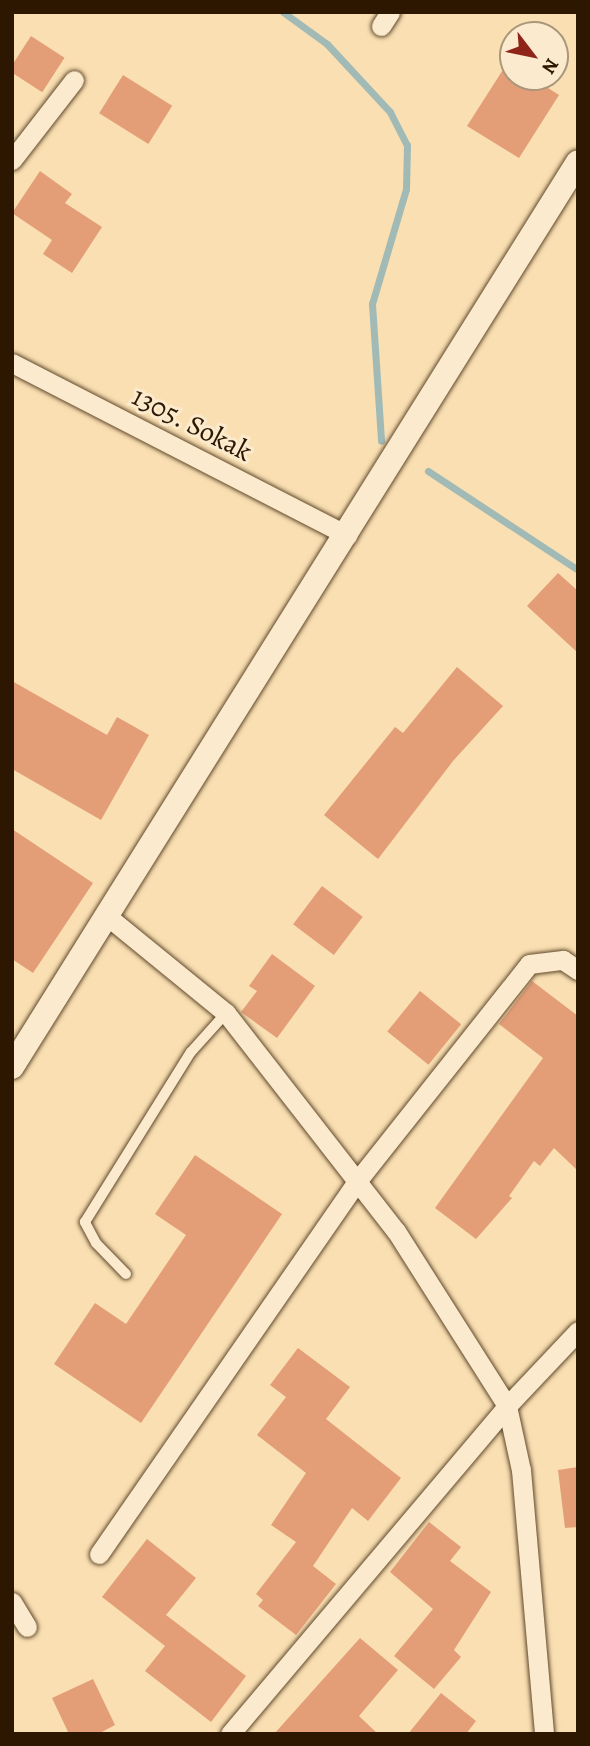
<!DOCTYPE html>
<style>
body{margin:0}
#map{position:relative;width:590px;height:1746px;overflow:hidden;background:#f9dfb2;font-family:Alegreya,serif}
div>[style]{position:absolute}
.stream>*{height:7px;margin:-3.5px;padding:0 3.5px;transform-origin:3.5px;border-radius:3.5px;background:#a1bab6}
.building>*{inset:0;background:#e49e77;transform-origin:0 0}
.roads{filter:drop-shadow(0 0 2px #61492c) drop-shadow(0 0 2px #61492c)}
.service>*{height:10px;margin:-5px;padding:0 5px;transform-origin:5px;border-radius:5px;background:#fbeacd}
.minor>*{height:19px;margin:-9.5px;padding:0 9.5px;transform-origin:9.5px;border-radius:9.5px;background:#fbeacd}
.tertiary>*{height:24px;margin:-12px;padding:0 12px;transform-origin:12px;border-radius:12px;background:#fbeacd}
span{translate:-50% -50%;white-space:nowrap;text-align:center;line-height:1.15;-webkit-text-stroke:6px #fbeacd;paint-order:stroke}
.street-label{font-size:28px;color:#2e1700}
.frame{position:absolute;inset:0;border:14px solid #2e1700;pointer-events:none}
.north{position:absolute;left:499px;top:21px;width:70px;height:70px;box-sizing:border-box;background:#fbeacd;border:2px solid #a9967b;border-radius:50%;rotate:122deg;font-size:19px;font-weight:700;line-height:28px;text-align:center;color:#2e1700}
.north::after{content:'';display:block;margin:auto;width:24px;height:32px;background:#8f2418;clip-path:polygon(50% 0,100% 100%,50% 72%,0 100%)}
</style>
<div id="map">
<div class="stream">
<i style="left:283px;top:12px;width:54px;rotate:36deg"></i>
<i style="left:327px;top:44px;width:93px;rotate:47.2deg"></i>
<i style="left:390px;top:112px;width:37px;rotate:63deg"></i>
<i style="left:407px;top:145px;width:44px;rotate:91.3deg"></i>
<i style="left:406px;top:189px;width:120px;rotate:106.5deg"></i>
<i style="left:372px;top:304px;width:137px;rotate:86.2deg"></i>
<i style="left:428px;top:471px;width:180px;rotate:33.4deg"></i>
</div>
<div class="building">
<i style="left:31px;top:36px;width:40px;height:41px;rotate:33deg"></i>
<i style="clip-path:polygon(513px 54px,513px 77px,531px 77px,559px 95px,519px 158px,467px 126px)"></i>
<i style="left:123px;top:75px;width:58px;height:45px;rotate:32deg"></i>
<i style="clip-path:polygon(40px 171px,72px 194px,65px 203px,102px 227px,72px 273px,43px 254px,52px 240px,12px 213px)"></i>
<i style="clip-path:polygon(558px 573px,578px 591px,578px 653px,527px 606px)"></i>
<i style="clip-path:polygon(457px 667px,503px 706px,453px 761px,378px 859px,324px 815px,395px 727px,403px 733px)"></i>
<i style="clip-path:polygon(12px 681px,107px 735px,117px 717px,149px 735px,101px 820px,12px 769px)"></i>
<i style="clip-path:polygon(12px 829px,93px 883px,33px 973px,12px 959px)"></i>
<i style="left:322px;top:886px;width:51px;height:48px;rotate:37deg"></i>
<i style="clip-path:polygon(272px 954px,315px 986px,277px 1038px,241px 1012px,257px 991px,249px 986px)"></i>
<i style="clip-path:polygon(532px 981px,578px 1016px,578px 1171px,554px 1148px,540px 1166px,534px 1161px,509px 1196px,512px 1198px,476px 1239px,435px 1208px,543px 1058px,499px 1024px)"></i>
<i style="left:420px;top:991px;width:53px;height:52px;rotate:39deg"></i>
<i style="clip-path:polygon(195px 1155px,282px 1214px,141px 1423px,54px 1364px,95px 1303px,126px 1324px,186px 1235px,155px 1214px)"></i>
<i style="clip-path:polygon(298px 1348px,350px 1387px,326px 1419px,401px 1478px,368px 1521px,352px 1508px,313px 1566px,336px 1584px,296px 1635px,258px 1606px,263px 1600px,256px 1594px,296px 1542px,271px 1525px,306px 1473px,257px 1435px,286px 1397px,270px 1385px)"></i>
<i style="clip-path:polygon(578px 1467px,578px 1527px,565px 1528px,558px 1470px)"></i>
<i style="clip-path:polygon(429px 1522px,461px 1547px,450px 1561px,491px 1592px,454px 1650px,461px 1657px,434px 1689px,394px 1656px,433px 1609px,390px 1572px)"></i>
<i style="clip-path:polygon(147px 1539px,196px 1578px,166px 1615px,246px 1676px,211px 1722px,145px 1671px,165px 1646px,102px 1597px)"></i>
<i style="clip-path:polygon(360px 1638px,398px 1670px,359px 1716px,378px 1734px,274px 1734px)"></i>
<i style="clip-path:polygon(93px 1679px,115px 1725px,98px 1734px,69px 1734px,52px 1698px)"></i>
<i style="clip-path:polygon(441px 1693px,476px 1721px,466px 1734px,408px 1734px)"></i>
</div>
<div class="roads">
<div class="service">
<i style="left:126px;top:1274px;width:43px;rotate:-134.1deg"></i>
<i style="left:96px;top:1243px;width:24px;rotate:-118deg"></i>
<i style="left:85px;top:1222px;width:200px;rotate:-58.1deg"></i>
<i style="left:191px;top:1052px;width:52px;rotate:-48.1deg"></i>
</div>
<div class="minor">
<i style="left:381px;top:26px;width:17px;rotate:-57deg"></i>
<i style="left:12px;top:160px;width:101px;rotate:-52.2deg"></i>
<i style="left:12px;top:363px;width:377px;rotate:27.2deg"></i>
<i style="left:107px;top:916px;width:154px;rotate:39.2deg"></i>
<i style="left:226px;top:1013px;width:276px;rotate:52.1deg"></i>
<i style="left:396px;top:1231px;width:207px;rotate:57.6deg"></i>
<i style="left:507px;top:1406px;width:66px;rotate:77.7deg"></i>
<i style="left:521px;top:1470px;width:265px;rotate:85deg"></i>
<i style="left:99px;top:1554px;width:455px;rotate:-55.3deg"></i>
<i style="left:358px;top:1180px;width:275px;rotate:-51.6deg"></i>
<i style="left:529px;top:964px;width:34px;rotate:-7deg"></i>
<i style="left:563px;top:960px;width:18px;rotate:34deg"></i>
<i style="left:12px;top:1602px;width:29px;rotate:59deg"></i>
<i style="left:230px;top:1734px;width:429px;rotate:-49.8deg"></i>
<i style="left:507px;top:1406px;width:103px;rotate:-46.6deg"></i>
</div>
<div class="tertiary">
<i style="left:12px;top:1067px;width:1067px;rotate:-57.98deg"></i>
</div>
</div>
<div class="street-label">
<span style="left:192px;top:424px;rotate:27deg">1305. Sokak</span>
</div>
<div class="frame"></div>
<div class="north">N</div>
</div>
